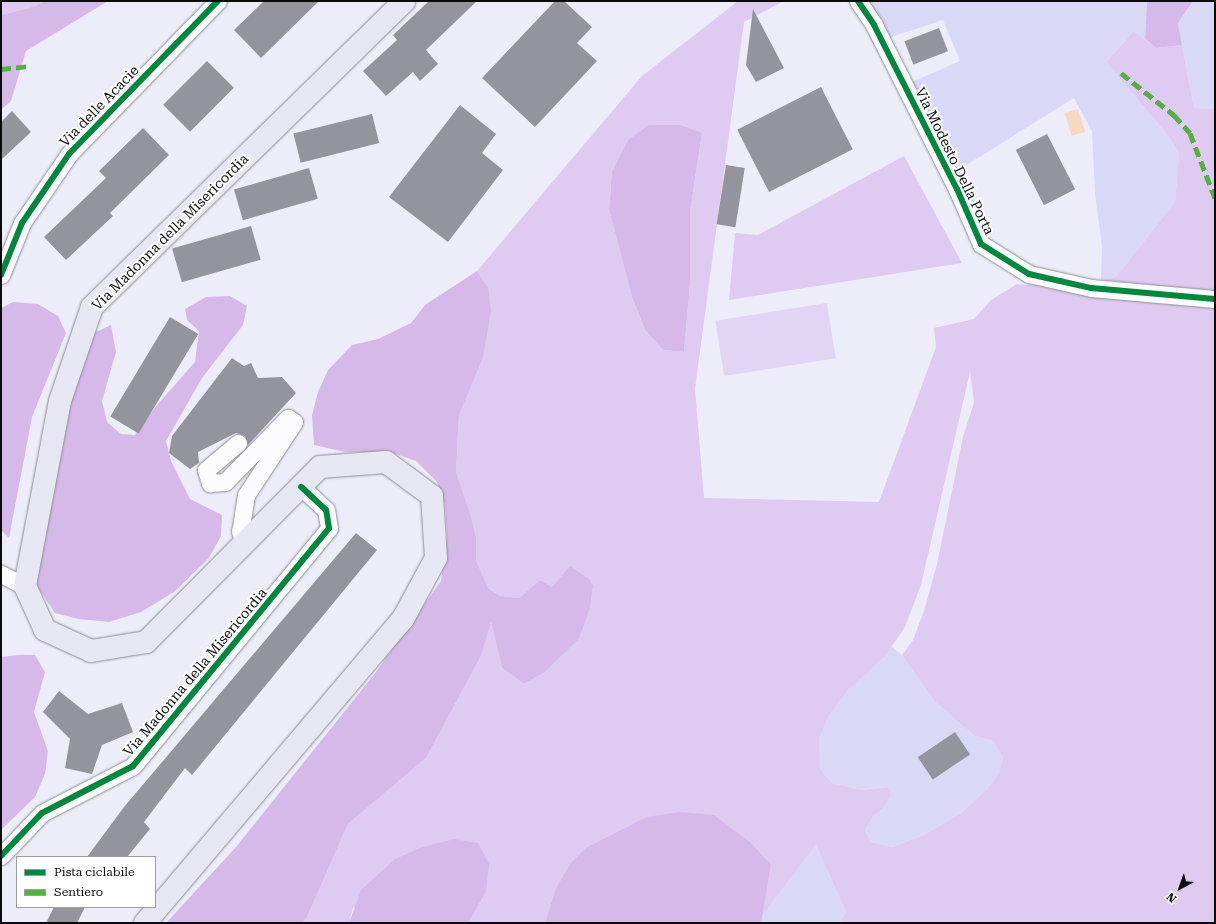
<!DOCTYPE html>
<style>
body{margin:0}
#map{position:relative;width:1216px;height:924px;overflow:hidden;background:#ededf9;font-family:"Roboto Serif",serif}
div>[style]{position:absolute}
.farmland>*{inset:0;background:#d9d8f7}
.green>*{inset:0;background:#dfcbf1}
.forest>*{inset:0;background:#d6b9e9}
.pitch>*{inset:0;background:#e1d5f5;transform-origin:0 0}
.water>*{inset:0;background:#f6d9c0;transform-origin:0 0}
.building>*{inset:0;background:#93949c;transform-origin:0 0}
.roads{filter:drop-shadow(0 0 1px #8c8c92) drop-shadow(0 0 1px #8c8c92)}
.street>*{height:17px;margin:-8.5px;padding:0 8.5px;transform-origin:8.5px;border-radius:8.5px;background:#fcfcfe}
.secondary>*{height:22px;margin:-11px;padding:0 11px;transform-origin:11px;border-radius:11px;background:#e7e7f4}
.quiet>*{height:5px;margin-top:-2.5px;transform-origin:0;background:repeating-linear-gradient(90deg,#54b044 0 10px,transparent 0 15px)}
.cycleway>*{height:6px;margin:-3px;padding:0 3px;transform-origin:3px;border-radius:3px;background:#00873e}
span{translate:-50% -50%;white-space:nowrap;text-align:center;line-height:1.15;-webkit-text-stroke:4px #fff;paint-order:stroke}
.street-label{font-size:14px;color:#0a0a0a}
.frame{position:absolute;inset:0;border:2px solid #0a0a0a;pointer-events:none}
.legend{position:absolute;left:16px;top:856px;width:140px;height:52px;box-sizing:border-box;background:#fff;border:1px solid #9d9d9d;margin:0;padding:5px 7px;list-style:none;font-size:12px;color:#0a0a0a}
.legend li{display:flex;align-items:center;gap:8px;height:20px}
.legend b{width:20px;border:1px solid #9d9d9d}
.north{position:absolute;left:1160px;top:868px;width:40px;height:40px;-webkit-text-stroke:3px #fff;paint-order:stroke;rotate:221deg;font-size:11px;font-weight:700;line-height:16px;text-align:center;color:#0a0a0a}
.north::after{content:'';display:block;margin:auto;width:14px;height:18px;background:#0a0a0a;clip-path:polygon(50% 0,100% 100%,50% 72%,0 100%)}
</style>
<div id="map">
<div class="farmland">
<i style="clip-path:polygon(866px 1px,1147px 1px,1145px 39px,1134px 31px,1106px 62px,1167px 134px,1179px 153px,1175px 202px,1116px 277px,1101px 280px,1102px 246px,1095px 194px,1092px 131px,1074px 98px,960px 169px,912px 82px,960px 61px,943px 20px,888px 38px)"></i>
<i style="clip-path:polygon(1193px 1px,1215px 1px,1215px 109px,1194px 108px,1178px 23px)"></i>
<i style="clip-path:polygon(892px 647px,902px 655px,935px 702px,975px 736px,993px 741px,1003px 757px,999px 773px,988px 788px,961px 813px,924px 835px,892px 847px,871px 842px,865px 830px,872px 818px,884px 807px,887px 787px,861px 790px,832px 783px,820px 769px,818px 753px,819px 740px,828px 717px,848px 690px)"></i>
<i style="clip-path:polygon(816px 845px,846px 912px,839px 923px,761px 923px,761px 917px)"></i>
</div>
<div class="green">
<i style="clip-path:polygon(1px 1px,44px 1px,37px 6px,1px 15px)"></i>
<i style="clip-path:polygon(evenodd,738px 1px,784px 1px,744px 22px,695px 389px,704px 498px,879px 502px,936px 347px,934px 328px,974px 319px,991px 300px,1017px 284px,1044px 286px,1107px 299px,1176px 300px,1215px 306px,1215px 923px,839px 923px,846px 912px,816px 845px,761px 917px,771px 865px,646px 817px,587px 847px,555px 890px,545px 923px,468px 923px,486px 892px,353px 908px,349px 923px,302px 923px,307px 917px,348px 824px,426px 758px,481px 656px,491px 621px,502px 668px,524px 684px,545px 672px,579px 639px,590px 609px,593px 586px,552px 587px,540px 580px,519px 598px,500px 596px,488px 588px,476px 560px,476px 537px,471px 516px,456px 472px,459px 415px,468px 392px,488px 287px,477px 271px,642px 76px,738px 1px,702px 133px,690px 212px,690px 284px,684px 352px,663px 350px,645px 330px,632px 297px,609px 209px,612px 171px,628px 140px,702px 133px,738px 1px,970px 372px,974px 402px,963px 437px,937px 564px,924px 611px,913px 640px,902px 655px,935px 702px,975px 736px,993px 741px,1003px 757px,999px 773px,988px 788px,961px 813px,924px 835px,892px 847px,871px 842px,865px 830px,872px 818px,884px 807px,891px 795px,887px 787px,861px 790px,832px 783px,820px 769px,819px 740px,828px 717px,848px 690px,886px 655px,905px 627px,921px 585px,970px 372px)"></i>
<i style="clip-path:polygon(1134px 31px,1156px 48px,1182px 45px,1194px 108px,1215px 109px,1215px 293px,1202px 290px,1101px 280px,1116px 277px,1175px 202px,1179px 153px,1167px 134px,1106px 62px)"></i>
<i style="clip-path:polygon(904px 156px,962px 263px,729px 300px,735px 233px,758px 235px)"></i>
</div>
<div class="forest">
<i style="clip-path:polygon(44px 1px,108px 1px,26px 51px,11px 101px,1px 110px,1px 15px,36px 6px)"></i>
<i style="clip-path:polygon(1147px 1px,1193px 1px,1178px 23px,1182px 45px,1156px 48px,1145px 39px)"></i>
<i style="clip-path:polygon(649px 125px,680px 125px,702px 133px,690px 212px,690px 284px,684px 352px,663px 350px,645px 330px,632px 297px,609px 209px,612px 171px,628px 140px)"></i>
<i style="clip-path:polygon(477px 271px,488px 287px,491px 311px,483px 357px,459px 415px,456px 472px,471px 516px,476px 537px,476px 560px,488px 588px,500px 596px,519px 598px,540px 580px,552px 587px,570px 566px,589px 579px,593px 586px,590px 609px,579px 639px,545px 672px,524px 684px,502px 668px,491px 622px,481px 656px,426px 758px,348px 824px,307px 917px,302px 923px,166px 923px,236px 847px,376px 672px,441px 581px,447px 536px,445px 504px,437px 482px,416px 461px,390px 452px,345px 452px,314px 445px,312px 415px,318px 392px,328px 370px,352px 345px,378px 339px,411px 323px,425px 305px)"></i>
<i style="clip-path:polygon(230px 296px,247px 306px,243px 325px,202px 378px,166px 441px,171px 461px,190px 499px,222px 515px,221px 536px,209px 558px,174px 592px,141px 612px,109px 622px,79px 619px,55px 613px,35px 583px,33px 553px,87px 336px,111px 325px,116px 352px,102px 401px,107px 422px,121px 434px,135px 435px,157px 405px,195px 362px,199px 331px,187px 320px,185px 309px,206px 297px)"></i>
<i style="clip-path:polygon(13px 302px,38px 304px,58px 316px,66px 333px,32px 417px,9px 538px,1px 530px,1px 308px)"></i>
<i style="clip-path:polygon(18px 655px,35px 655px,45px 672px,34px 712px,48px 751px,45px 774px,35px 797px,1px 830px,1px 657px)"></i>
<i style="clip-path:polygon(680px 812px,714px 815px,751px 843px,771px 865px,761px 923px,545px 923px,555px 890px,571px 863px,587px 847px,646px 817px)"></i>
<i style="clip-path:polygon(454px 839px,478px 843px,489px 864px,486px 892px,468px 923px,349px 923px,361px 890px,395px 859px,420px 848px)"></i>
</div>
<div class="pitch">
<i style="left:827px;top:303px;width:56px;height:113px;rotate:81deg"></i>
</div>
<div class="water">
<i style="left:1078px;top:109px;width:24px;height:14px;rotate:73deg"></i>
</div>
<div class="building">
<i style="clip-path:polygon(264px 1px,319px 1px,261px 58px,234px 30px)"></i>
<i style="clip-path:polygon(429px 1px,477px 1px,426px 50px,438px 64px,420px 81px,413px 72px,386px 96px,363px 71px,397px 40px,393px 35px)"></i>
<i style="clip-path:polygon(555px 1px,564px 1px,592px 27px,577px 43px,597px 61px,535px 127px,482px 78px)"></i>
<i style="clip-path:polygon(753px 9px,784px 68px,756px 82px,746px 65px)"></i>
<i style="left:939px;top:28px;width:25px;height:37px;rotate:69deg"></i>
<i style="left:207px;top:61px;width:38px;height:62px;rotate:45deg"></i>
<i style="left:821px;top:87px;width:70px;height:94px;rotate:63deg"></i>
<i style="clip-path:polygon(460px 105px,496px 134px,482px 153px,503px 170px,448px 242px,389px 197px)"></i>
<i style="clip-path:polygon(12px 111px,31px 132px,1px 160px,1px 122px)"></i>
<i style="left:372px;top:114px;width:30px;height:81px;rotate:76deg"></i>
<i style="clip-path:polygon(143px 128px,169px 155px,110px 213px,113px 216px,66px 260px,44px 237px,106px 178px,99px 171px)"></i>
<i style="left:1047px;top:134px;width:62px;height:35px;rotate:63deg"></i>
<i style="left:726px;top:165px;width:19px;height:60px;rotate:9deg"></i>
<i style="left:309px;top:168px;width:32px;height:78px;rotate:74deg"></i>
<i style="left:251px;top:226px;width:35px;height:82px;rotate:74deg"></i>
<i style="left:170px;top:317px;width:33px;height:116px;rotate:31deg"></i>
<i style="clip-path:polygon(232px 358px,244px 366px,251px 363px,258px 378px,282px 377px,296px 393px,248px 445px,245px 436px,236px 433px,198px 452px,199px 463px,190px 469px,169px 453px,172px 436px)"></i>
<i style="clip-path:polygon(356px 533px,377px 550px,192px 775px,185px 768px,144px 822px,150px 829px,127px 857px,87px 857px,124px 807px)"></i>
<i style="clip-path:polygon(59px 691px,88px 714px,122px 703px,133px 732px,102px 745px,92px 774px,65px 768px,70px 739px,43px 712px)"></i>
<i style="left:955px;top:732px;width:27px;height:45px;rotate:56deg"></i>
<i style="clip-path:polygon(54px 907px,85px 907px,77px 923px,46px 923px)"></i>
</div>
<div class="roads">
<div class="street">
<i style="left:858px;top:1px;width:29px;rotate:56deg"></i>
<i style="left:874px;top:25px;width:184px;rotate:63.2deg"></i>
<i style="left:957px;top:189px;width:60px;rotate:66.4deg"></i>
<i style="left:981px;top:244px;width:57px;rotate:32deg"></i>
<i style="left:1029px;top:274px;width:64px;rotate:12.7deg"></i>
<i style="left:1091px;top:288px;width:124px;rotate:5.1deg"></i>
<i style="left:1px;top:275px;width:56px;rotate:-68deg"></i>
<i style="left:22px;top:223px;width:83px;rotate:-55.7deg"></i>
<i style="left:69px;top:154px;width:214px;rotate:-45.8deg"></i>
<i style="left:238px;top:443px;width:42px;rotate:139.8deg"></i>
<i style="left:206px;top:470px;width:14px;rotate:73deg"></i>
<i style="left:210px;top:483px;width:15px;rotate:-4deg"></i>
<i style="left:225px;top:482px;width:90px;rotate:-45.5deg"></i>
<i style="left:288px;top:418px;width:7px;rotate:34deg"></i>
<i style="left:294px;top:422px;width:87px;rotate:123.3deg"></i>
<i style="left:246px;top:495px;width:36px;rotate:99deg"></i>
<i style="left:240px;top:531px;width:13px;rotate:72deg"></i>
<i style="left:1px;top:574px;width:27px;rotate:27deg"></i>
<i style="left:1px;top:856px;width:59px;rotate:-46.4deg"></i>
<i style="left:42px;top:813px;width:102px;rotate:-27.3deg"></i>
<i style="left:133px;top:766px;width:308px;rotate:-50.5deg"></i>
<i style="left:329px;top:528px;width:18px;rotate:-99deg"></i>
<i style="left:326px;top:510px;width:34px;rotate:-137deg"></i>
</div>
<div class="secondary">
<i style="left:145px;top:923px;width:399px;rotate:-49.7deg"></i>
<i style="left:403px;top:619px;width:69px;rotate:-61.6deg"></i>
<i style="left:436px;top:558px;width:62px;rotate:-93.7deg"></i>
<i style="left:432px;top:496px;width:57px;rotate:-143.5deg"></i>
<i style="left:386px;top:462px;width:66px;rotate:175.7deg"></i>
<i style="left:320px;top:467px;width:247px;rotate:134.8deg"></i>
<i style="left:146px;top:642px;width:56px;rotate:170.7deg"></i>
<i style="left:91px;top:651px;width:51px;rotate:-155.5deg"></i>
<i style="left:45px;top:630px;width:48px;rotate:-114.4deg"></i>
<i style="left:25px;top:586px;width:188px;rotate:-79.3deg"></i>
<i style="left:60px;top:401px;width:99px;rotate:-71.2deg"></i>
<i style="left:92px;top:307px;width:437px;rotate:-44.4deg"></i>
</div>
</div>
<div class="quiet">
<i style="left:1px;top:69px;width:30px;rotate:-6deg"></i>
<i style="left:1121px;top:73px;width:68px;rotate:38.4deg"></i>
<i style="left:1174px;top:115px;width:24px;rotate:48deg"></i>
<i style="left:1190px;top:133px;width:70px;rotate:69deg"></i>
</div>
<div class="cycleway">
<i style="left:858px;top:1px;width:29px;rotate:56deg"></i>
<i style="left:874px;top:25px;width:184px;rotate:63.2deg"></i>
<i style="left:957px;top:189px;width:60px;rotate:66.4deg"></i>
<i style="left:981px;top:244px;width:57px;rotate:32deg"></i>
<i style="left:1029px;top:274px;width:64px;rotate:12.7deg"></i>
<i style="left:1091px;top:288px;width:124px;rotate:5.1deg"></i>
<i style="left:1px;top:275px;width:56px;rotate:-68deg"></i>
<i style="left:22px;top:223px;width:83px;rotate:-55.7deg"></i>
<i style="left:69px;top:154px;width:214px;rotate:-45.8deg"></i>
<i style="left:1px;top:856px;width:59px;rotate:-46.4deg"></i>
<i style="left:42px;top:813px;width:102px;rotate:-27.3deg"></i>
<i style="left:133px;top:766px;width:308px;rotate:-50.5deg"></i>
<i style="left:329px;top:528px;width:18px;rotate:-99deg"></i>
<i style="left:326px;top:510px;width:34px;rotate:-137deg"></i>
</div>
<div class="street-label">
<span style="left:99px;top:106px;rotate:-46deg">Via delle Acacie</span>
<span style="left:955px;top:161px;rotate:64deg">Via Modesto Della Porta</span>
<span style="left:170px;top:232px;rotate:-45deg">Via Madonna della Misericordia</span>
<span style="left:195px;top:672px;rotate:-50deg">Via Madonna della Misericordia</span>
</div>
<div class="frame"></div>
<ul class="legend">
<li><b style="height:5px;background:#00873e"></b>Pista ciclabile</li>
<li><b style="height:5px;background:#54b044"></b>Sentiero</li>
</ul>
<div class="north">N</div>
</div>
